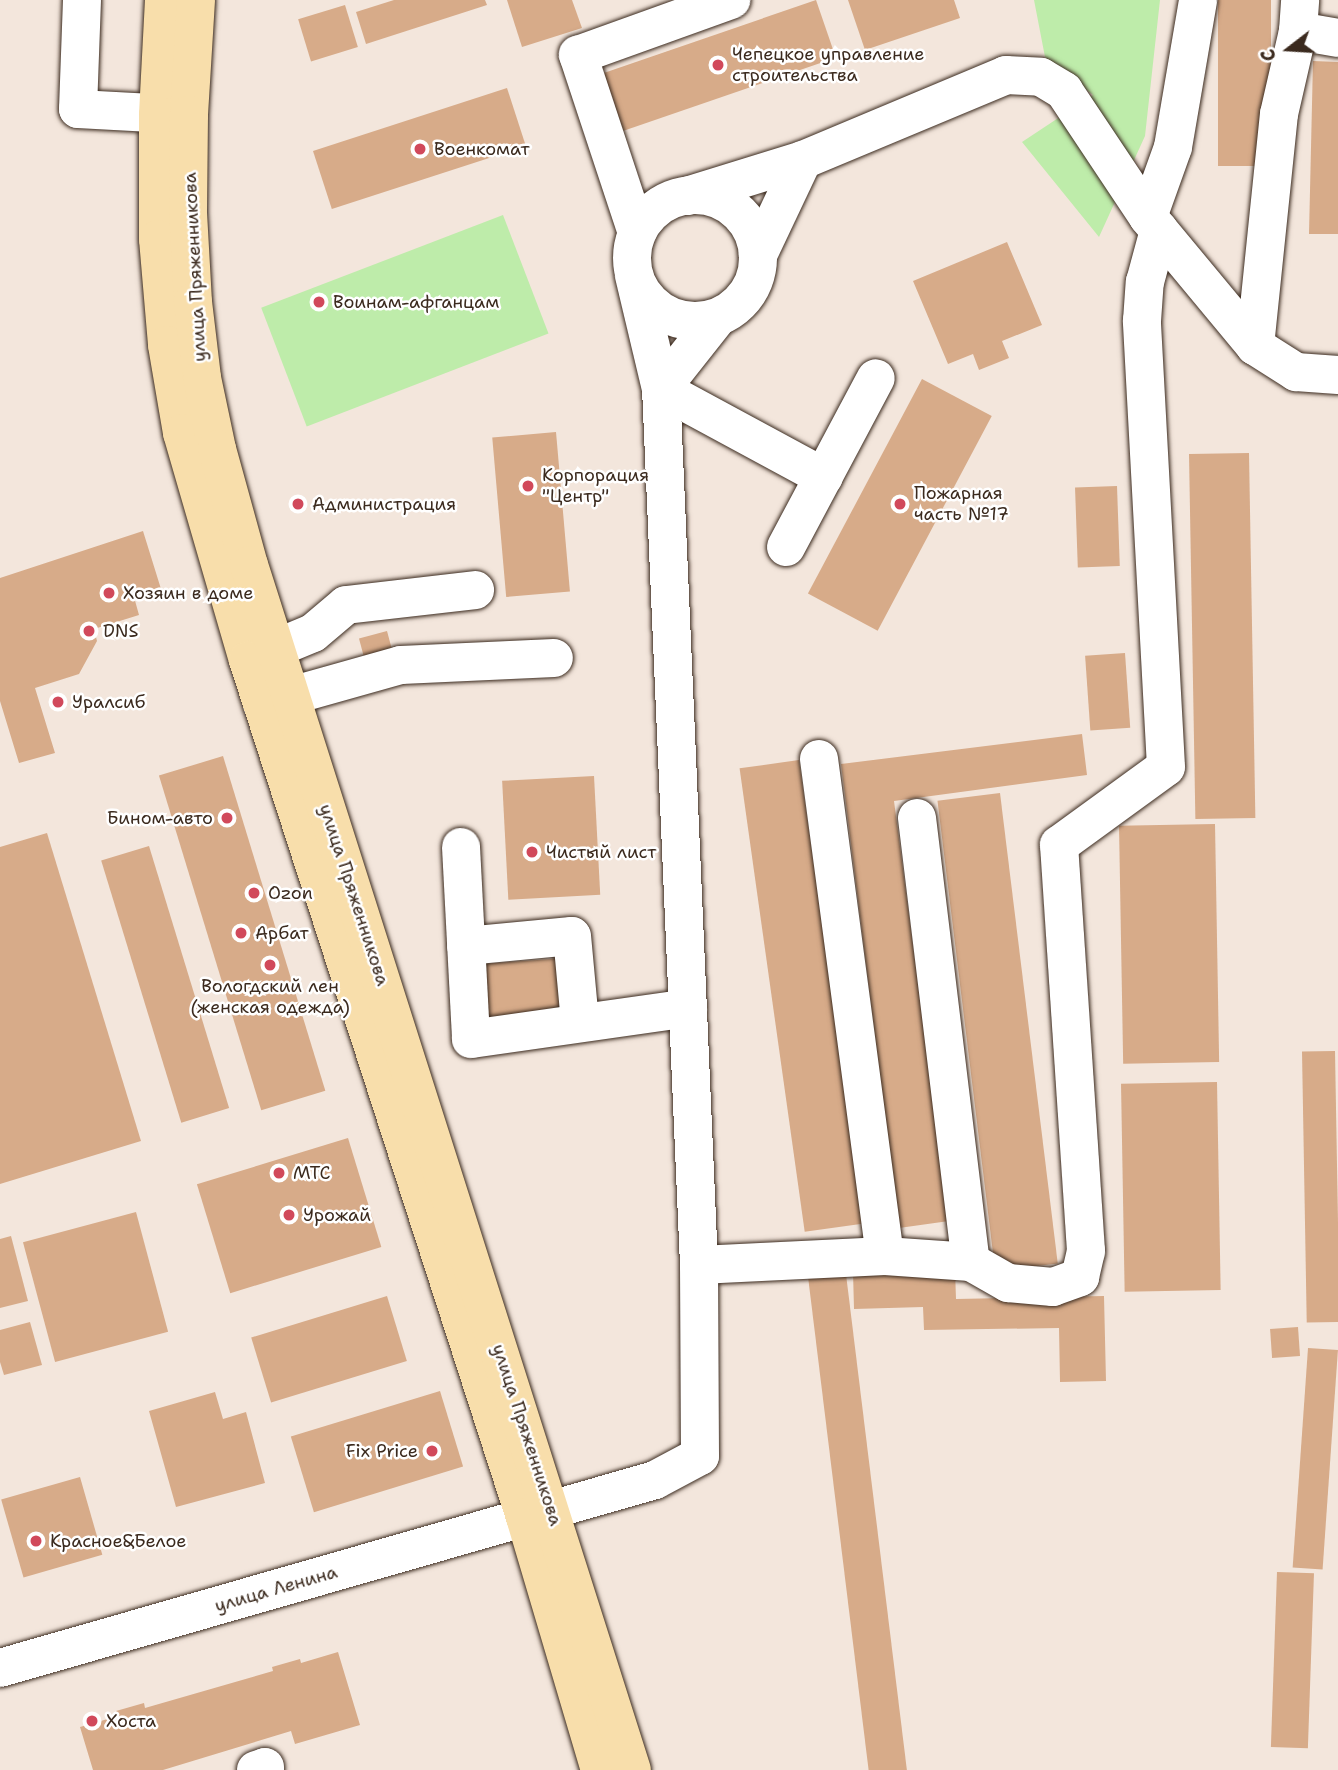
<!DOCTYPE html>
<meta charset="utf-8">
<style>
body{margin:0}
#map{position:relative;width:1338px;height:1770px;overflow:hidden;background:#f3e6dc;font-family:"Shantell Sans",sans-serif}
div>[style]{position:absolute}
.green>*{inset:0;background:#beecaa;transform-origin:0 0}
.building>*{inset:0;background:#d7ab89;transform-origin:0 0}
.roads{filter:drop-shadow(0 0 2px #3b2a1e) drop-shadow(0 0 2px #3b2a1e)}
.minor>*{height:38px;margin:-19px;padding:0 19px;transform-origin:19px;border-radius:19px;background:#fff}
.minor>.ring{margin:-19px;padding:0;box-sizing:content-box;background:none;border:38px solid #fff;border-radius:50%}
.major>*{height:38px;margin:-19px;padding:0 19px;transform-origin:19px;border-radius:19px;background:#f8deab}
.dots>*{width:19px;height:19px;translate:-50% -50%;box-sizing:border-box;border:4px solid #fff;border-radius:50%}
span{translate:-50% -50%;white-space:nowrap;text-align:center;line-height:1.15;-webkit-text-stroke:5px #fff;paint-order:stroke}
.poi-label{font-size:18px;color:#3b2a1e}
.left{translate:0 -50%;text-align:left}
.right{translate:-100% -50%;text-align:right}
.street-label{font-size:18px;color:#3b2a1e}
.north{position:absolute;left:1254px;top:14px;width:70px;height:70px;-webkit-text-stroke:5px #fff;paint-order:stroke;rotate:253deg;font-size:19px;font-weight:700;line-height:28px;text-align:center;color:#3b2a1e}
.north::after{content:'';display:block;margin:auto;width:24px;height:32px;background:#3b2a1e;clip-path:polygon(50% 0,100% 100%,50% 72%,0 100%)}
</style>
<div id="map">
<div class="green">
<i style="clip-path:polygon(1034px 0,1160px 0,1145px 136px,1099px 237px,1022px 142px,1093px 95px,1045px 57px)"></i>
<i style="left:503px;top:215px;width:127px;height:259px;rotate:69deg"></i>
</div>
<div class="building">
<i style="clip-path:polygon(394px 0,485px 0,487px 5px,366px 44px,356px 12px)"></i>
<i style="clip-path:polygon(507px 0,572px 0,582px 28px,522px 47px)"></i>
<i style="left:816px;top:0;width:61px;height:229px;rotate:71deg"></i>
<i style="clip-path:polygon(848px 0,954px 0,960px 18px,865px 50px)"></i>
<i style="left:1218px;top:0;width:53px;height:166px"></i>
<i style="left:345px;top:5px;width:44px;height:49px;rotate:73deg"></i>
<i style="clip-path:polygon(1313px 61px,1338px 62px,1338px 234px,1309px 234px)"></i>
<i style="left:507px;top:88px;width:61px;height:204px;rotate:72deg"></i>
<i style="clip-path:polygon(1007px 242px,1042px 325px,1002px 341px,1009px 358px,979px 370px,973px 354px,948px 364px,913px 281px)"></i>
<i style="left:922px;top:379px;width:79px;height:243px;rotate:28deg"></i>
<i style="left:556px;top:432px;width:160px;height:64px;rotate:85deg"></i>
<i style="left:1249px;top:453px;width:365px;height:60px;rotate:89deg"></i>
<i style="left:1117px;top:486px;width:80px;height:42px;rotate:88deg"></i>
<i style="clip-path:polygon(143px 531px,161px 589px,134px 597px,139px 615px,94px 629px,97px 641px,79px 674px,35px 688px,55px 753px,19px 763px,0 701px,0 578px)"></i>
<i style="left:387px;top:631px;width:23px;height:29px;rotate:75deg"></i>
<i style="left:1125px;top:653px;width:75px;height:40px;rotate:86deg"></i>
<i style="clip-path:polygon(1082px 734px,1087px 775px,894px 801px,949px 1221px,899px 1228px,841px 764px)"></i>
<i style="left:223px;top:756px;width:350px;height:67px;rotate:73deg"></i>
<i style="left:799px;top:760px;width:468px;height:60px;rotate:82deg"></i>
<i style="left:594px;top:776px;width:119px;height:92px;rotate:87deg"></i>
<i style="left:1000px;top:793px;width:474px;height:63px;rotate:83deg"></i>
<i style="left:1215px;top:824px;width:238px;height:96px;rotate:89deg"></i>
<i style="clip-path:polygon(47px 833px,141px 1141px,0 1184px,0 847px)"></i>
<i style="left:149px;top:846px;width:274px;height:50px;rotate:73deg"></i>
<i style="left:566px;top:958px;width:60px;height:84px;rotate:86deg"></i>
<i style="left:1335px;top:1051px;width:271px;height:33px;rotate:89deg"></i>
<i style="left:1217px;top:1082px;width:208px;height:96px;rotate:89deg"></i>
<i style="left:348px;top:1138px;width:114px;height:158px;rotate:73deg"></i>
<i style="left:136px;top:1212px;width:124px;height:117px;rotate:75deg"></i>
<i style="clip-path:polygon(11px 1236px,28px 1301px,0 1308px,0 1239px)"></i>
<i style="left:845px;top:1266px;width:508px;height:38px;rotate:83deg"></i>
<i style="clip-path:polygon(955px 1270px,956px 1299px,1104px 1296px,1106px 1381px,1060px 1382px,1059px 1328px,924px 1330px,923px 1307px,854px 1309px,853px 1272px)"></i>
<i style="left:387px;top:1296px;width:68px;height:142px;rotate:73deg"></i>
<i style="clip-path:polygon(30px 1322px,42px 1365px,4px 1375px,0 1362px,0 1330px)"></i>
<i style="left:1298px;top:1327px;width:29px;height:28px;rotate:86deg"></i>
<i style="left:1308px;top:1348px;width:30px;height:220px;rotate:4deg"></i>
<i style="left:440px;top:1391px;width:79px;height:156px;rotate:73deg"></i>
<i style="clip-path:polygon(215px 1392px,223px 1419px,246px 1412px,265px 1483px,176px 1507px,149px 1411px)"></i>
<i style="left:80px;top:1477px;width:81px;height:82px;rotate:74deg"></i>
<i style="left:1277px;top:1572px;width:37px;height:175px;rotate:2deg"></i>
<i style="clip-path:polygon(338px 1652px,360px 1725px,295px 1744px,291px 1731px,163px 1770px,93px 1770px,80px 1727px,118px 1716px,116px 1711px,144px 1703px,145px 1708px,273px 1671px,272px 1667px,300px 1659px,301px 1663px)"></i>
</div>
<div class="roads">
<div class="minor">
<i style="left:82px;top:0;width:109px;rotate:92.1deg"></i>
<i style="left:78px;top:109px;width:111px;rotate:3.1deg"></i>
<i style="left:1298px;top:31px;width:41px;rotate:9.9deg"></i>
<i class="ring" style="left:632px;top:195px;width:88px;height:88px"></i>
<i style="left:687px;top:196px;width:121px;rotate:-17.2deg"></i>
<i style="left:803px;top:160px;width:220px;rotate:-22.7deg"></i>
<i style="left:1006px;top:75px;width:35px;rotate:3deg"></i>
<i style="left:1041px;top:77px;width:27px;rotate:31deg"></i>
<i style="left:1064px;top:91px;width:151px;rotate:56.3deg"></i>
<i style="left:1148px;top:217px;width:168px;rotate:50.3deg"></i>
<i style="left:1255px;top:346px;width:49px;rotate:32.4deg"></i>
<i style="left:1296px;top:372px;width:42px;rotate:4.1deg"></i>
<i style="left:1148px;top:217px;width:74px;rotate:-70.3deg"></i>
<i style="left:1173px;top:147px;width:149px;rotate:-80.3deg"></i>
<i style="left:637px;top:233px;width:188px;rotate:-108.3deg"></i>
<i style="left:578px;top:55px;width:163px;rotate:-19.8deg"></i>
<i style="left:758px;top:255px;width:105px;rotate:-64.7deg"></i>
<i style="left:1255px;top:346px;width:233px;rotate:-84.1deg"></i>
<i style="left:1279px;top:114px;width:85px;rotate:-77.1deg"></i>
<i style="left:1298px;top:31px;width:31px;rotate:-86deg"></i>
<i style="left:661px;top:389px;width:185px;rotate:28.4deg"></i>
<i style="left:661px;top:389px;width:90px;rotate:-51.7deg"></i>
<i style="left:786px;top:547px;width:191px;rotate:-62deg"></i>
<i style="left:248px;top:660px;width:70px;rotate:-22.6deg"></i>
<i style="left:313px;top:633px;width:43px;rotate:-40.3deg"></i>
<i style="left:346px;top:605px;width:130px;rotate:-6.6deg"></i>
<i style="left:262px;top:704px;width:144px;rotate:-15.7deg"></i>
<i style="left:401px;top:665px;width:153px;rotate:-2.6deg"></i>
<i style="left:819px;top:759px;width:501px;rotate:82.44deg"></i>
<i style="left:917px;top:818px;width:447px;rotate:83.1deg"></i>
<i style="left:461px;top:847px;width:192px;rotate:87deg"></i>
<i style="left:471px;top:1039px;width:219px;rotate:-8.1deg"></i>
<i style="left:466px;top:946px;width:106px;rotate:-5.4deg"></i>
<i style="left:572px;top:936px;width:87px;rotate:84.7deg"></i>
<i style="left:699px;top:1265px;width:186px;rotate:-2.8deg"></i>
<i style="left:885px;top:1256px;width:86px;rotate:4deg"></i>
<i style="left:971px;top:1262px;width:43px;rotate:29.6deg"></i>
<i style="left:1008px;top:1283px;width:45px;rotate:5.1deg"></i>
<i style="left:1053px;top:1287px;width:29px;rotate:-20deg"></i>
<i style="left:1080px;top:1277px;width:27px;rotate:-77deg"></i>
<i style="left:1086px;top:1251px;width:407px;rotate:-93.8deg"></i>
<i style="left:1059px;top:845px;width:132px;rotate:-36.1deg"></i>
<i style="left:1166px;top:767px;width:447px;rotate:-93.1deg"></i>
<i style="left:1142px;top:321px;width:39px;rotate:-86deg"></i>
<i style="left:1145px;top:282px;width:54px;rotate:-74.9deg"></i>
<i style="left:0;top:1668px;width:681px;rotate:-16.01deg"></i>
<i style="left:655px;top:1480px;width:51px;rotate:-28.1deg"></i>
<i style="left:700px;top:1456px;width:191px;rotate:-90.3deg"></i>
<i style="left:699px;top:1265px;width:877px;rotate:-92.48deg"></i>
<i style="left:661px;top:389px;width:116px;rotate:-103.4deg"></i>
<i style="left:256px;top:1770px;width:9px;rotate:-18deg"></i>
<i style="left:265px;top:1767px;width:3px;rotate:90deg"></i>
</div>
<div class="major">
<i style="left:164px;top:0;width:115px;rotate:93deg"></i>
<i style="left:158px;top:115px;width:124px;rotate:90deg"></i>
<i style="left:158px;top:239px;width:106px;rotate:85.1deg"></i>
<i style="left:167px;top:345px;width:89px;rotate:80.3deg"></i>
<i style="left:182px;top:433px;width:236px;rotate:73.8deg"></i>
<i style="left:248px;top:660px;width:901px;rotate:72.09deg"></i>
<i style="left:525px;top:1517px;width:264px;rotate:73.5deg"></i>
<i style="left:196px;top:0;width:115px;rotate:93.5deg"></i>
<i style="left:189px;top:115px;width:98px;rotate:90.6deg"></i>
<i style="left:188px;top:213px;width:89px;rotate:86.8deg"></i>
<i style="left:193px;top:302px;width:77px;rotate:83.2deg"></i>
<i style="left:202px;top:378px;width:73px;rotate:78.1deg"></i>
<i style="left:217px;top:449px;width:120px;rotate:74.6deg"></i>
<i style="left:249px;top:565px;width:1264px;rotate:72.37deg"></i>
</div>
</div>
<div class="dots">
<i style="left:718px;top:65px;background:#d1495b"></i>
<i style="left:420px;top:149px;background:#d1495b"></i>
<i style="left:319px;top:302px;background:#d1495b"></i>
<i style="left:528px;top:486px;background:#d1495b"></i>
<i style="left:298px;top:504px;background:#d1495b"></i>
<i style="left:900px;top:504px;background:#d1495b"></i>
<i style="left:109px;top:593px;background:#d1495b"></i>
<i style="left:89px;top:631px;background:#d1495b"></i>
<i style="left:58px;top:702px;background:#d1495b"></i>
<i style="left:227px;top:818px;background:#d1495b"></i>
<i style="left:532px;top:852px;background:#d1495b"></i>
<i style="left:254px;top:893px;background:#d1495b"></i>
<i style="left:241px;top:933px;background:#d1495b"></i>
<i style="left:270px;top:965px;background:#d1495b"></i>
<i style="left:279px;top:1173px;background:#d1495b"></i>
<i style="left:289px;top:1215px;background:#d1495b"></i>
<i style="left:432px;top:1451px;background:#d1495b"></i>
<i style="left:36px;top:1541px;background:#d1495b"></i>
<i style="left:92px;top:1721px;background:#d1495b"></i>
</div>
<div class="poi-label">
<span class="left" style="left:732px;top:65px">Чепецкое управление<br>строительства</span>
<span class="left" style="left:434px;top:149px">Военкомат</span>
<span class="left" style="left:333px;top:302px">Воинам-афганцам</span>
<span class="left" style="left:542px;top:486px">Корпорация<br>"Центр"</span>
<span class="left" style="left:914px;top:504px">Пожарная<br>часть №17</span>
<span class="left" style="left:312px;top:504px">Администрация</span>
<span class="left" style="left:123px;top:593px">Хозяин в доме</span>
<span class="left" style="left:103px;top:631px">DNS</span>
<span class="left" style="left:72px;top:702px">Уралсиб</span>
<span class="right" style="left:213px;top:818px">Бином-авто</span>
<span class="left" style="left:546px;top:852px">Чистый лист</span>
<span class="left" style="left:268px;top:893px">Ozon</span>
<span class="left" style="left:255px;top:933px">Арбат</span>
<span style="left:270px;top:997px">Вологдский лен<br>(женская одежда)</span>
<span class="left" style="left:293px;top:1173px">МТС</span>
<span class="left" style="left:303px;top:1215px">Урожай</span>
<span class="right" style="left:418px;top:1451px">Fix Price</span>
<span class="left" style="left:50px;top:1541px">Красное&amp;Белое</span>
<span class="left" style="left:106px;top:1721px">Хоста</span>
</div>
<div class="street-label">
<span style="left:195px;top:267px;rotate:-93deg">улица Пряженникова</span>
<span style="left:354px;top:895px;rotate:72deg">улица Пряженникова</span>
<span style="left:527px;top:1435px;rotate:72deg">улица Пряженникова</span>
<span style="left:276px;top:1589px;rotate:-16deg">улица Ленина</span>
</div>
<div class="north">С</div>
</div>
